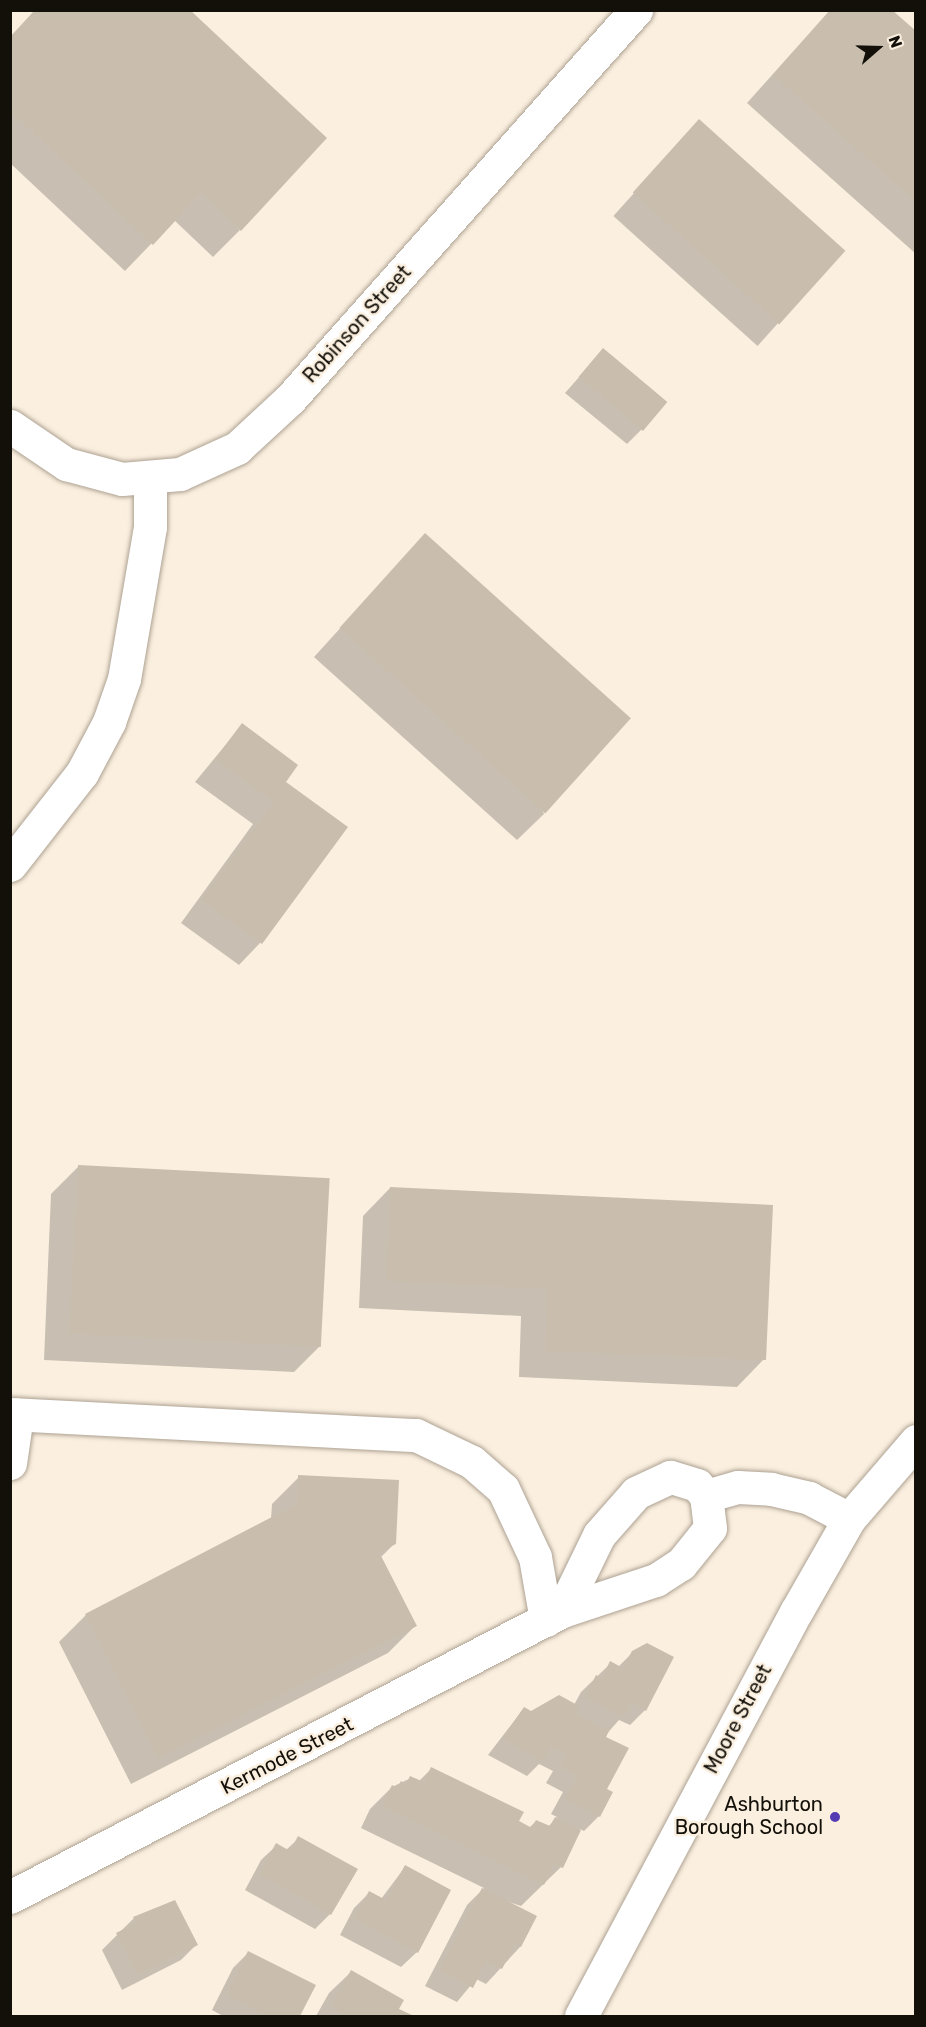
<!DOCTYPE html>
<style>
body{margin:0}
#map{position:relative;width:926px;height:2027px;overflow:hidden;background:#fbefdf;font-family:Rubik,sans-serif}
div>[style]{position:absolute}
.shadow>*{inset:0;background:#0003;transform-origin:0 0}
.building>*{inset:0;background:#c9beae;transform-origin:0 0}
.roads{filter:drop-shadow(0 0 2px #ada293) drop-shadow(0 0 2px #ada293)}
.minor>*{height:33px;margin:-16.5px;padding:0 16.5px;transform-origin:16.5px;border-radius:16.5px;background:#fff}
.major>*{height:33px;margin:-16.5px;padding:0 16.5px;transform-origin:16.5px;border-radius:16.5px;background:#fff}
.dots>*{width:16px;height:16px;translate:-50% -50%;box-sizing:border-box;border:3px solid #fbefdf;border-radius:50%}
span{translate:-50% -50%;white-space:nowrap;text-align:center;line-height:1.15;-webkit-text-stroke:5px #fbefdf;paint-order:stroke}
.street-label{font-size:20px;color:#13100a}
.poi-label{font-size:20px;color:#13100a}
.right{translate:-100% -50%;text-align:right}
.frame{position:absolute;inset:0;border:12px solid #13100a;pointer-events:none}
.north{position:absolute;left:848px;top:18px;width:60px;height:60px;-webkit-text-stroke:4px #fbefdf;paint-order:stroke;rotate:70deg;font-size:16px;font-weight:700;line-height:24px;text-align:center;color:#13100a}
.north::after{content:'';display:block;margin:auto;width:21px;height:27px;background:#13100a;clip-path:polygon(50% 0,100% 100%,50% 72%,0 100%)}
</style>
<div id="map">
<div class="shadow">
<i style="clip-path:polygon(35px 10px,240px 230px,213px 257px,174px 220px,125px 271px,10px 163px,10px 37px)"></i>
<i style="clip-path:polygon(830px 10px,890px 10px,916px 33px,916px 254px,747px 103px)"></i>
<i style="left:699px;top:121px;width:194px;height:128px;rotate:42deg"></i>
<i style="clip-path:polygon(603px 350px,642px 429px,627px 444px,565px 393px)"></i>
<i style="clip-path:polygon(425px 535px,544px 814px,517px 840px,314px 657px)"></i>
<i style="clip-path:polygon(242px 725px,284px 782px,346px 827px,260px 943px,239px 965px,181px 923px,253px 824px,195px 782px)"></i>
<i style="clip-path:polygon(78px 1167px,321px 1345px,294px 1372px,44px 1360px,51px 1194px)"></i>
<i style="clip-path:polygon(390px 1188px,764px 1359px,737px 1387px,519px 1377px,521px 1316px,359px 1308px,363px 1216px)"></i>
<i style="clip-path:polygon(299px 1477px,395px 1543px,380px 1558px,415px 1626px,388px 1653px,131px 1784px,59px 1642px,86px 1615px,271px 1519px,272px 1504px)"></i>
<i style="clip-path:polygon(633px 1652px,645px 1710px,630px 1725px,619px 1720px,604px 1737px,605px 1790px,599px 1816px,584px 1831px,580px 1829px,561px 1867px,521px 1906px,500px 1899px,535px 1917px,520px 1947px,486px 1984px,476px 1979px,457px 2002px,425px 1986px,467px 1905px,484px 1888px,361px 1828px,370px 1809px,392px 1787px,411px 1778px,419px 1781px,432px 1768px,517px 1822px,529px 1828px,536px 1821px,548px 1827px,557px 1817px,551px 1814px,563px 1792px,546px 1783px,553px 1771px,539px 1764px,527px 1776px,488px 1755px,524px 1708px,531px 1713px,574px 1705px,581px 1692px,611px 1663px,618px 1667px)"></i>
<i style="clip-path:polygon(299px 1838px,330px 1914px,315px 1929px,245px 1890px,261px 1860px,277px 1845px,286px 1850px)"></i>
<i style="clip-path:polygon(405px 1867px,417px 1952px,401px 1967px,340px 1935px,354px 1908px,369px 1893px,381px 1899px)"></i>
<i style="clip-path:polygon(134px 1918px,196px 1945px,181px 1960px,122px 1990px,102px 1950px)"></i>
<i style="clip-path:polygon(248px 1953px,314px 1986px,298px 2016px,223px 2016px,212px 2010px,233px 1968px)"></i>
<i style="clip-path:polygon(351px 1972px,397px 2009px,410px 2016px,316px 2016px,329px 1993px)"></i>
</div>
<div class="building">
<i style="clip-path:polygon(35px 10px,190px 10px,327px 138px,241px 231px,201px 193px,153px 245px,10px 111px,10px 38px)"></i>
<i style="clip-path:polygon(831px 10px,892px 10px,916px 31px,916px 202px,773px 75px)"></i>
<i style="left:699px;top:119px;width:197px;height:99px;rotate:42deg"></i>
<i style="left:603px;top:348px;width:84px;height:38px;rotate:40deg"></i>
<i style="left:425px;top:533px;width:277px;height:128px;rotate:42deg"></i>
<i style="clip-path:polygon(242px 723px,298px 765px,286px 782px,348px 827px,262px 944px,201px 900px,274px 802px,215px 759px)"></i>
<i style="left:78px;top:1165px;width:252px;height:169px;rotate:3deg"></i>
<i style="clip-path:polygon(390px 1187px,773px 1205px,766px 1360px,545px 1351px,547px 1289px,386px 1281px)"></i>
<i style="clip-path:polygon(298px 1475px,399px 1480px,396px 1544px,379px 1552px,417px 1626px,158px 1758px,85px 1614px,297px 1504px)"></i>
<i style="clip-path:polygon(647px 1643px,674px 1657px,646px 1711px,631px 1703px,624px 1717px,585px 1697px,596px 1675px,602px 1678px,610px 1661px,623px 1668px,632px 1651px)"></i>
<i style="clip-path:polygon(559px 1695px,579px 1706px,575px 1713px,609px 1731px,606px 1737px,629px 1748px,607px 1789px,613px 1792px,600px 1817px,565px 1799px,577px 1776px,560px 1767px,567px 1755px,551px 1747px,543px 1761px,502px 1739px,524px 1707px,531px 1711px)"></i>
<i style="clip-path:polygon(431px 1767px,524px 1812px,519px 1821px,532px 1828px,536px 1820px,550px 1826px,555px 1817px,581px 1830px,563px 1868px,554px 1865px,544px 1885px,382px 1806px,392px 1785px,397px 1788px,401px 1781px,406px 1784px,410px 1776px,424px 1782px)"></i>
<i style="clip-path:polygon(298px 1836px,358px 1869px,331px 1915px,259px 1874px,276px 1843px,290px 1851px)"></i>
<i style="clip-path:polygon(405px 1865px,451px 1890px,418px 1953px,354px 1919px,369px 1891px,386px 1900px)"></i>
<i style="clip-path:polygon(482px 1888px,537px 1916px,521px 1947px,515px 1944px,502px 1969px,486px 1962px,473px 1988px,439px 1970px)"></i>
<i style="clip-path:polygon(175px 1900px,198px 1945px,138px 1976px,116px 1933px,136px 1923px,133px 1917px)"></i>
<i style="clip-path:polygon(248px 1951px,316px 1985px,300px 2016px,268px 2016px,226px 1995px)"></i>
<i style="clip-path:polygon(351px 1970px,404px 2000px,399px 2009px,414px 2016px,339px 2016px,341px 2012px,330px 2007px)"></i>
</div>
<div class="roads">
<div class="minor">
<i style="left:10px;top:426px;width:68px;rotate:34.2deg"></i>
<i style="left:66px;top:464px;width:58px;rotate:15deg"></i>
<i style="left:122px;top:479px;width:58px;rotate:-4.9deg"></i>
<i style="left:180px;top:474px;width:63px;rotate:-24.5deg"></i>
<i style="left:237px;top:448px;width:72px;rotate:-42.8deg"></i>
<i style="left:290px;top:399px;width:521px;rotate:-48.35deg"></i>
<i style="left:10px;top:865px;width:117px;rotate:-52deg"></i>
<i style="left:82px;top:773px;width:58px;rotate:-62.1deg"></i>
<i style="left:109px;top:722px;width:46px;rotate:-70.8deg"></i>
<i style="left:124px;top:679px;width:154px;rotate:-80.3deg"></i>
<i style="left:150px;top:527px;width:48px;rotate:-90deg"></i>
<i style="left:10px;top:1414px;width:407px;rotate:3deg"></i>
<i style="left:416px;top:1435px;width:62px;rotate:25.7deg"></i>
<i style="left:472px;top:1462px;width:41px;rotate:41.1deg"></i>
<i style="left:503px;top:1489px;width:75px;rotate:64.8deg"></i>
<i style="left:535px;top:1557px;width:64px;rotate:80.1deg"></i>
<i style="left:10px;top:1463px;width:49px;rotate:-81.7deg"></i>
<i style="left:706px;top:1496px;width:33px;rotate:-16deg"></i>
<i style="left:738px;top:1487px;width:33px;rotate:3deg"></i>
<i style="left:771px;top:1489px;width:39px;rotate:13deg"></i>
<i style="left:809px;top:1498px;width:45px;rotate:27.7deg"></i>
<i style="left:10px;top:1897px;width:622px;rotate:-27.39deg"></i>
<i style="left:562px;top:1611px;width:99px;rotate:-18.3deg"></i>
<i style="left:656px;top:1580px;width:30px;rotate:-33deg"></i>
<i style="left:681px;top:1564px;width:46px;rotate:-51.1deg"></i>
<i style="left:710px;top:1528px;width:32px;rotate:-97deg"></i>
<i style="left:706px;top:1496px;width:14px;rotate:-129deg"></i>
<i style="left:697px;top:1485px;width:28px;rotate:-163deg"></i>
<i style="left:670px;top:1477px;width:38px;rotate:155deg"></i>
<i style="left:636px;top:1493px;width:56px;rotate:131.4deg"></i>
<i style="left:599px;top:1535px;width:85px;rotate:116deg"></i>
</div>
<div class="major">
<i style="left:581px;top:2016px;width:458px;rotate:-62deg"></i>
<i style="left:796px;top:1612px;width:107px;rotate:-60.3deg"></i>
<i style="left:849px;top:1519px;width:103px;rotate:-49.3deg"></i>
</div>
</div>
<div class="dots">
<i style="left:835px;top:1817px;background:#553bb3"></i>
</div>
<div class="street-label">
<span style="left:357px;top:324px;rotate:-48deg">Robinson Street</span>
<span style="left:738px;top:1719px;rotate:-62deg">Moore Street</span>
<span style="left:287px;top:1756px;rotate:-27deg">Kermode Street</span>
</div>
<div class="poi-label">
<span class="right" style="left:823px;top:1816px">Ashburton<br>Borough School</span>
</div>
<div class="frame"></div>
<div class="north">N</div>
</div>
